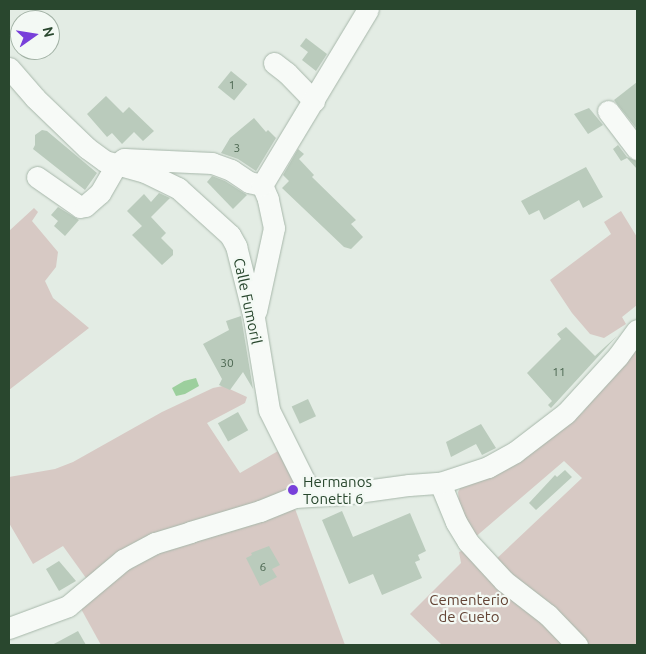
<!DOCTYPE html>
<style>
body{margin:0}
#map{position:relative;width:646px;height:654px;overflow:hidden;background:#e3ece4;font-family:Ubuntu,sans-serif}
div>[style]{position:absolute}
.green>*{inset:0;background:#d7c9c4}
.water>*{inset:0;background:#9ccf9d}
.building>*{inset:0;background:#bacbbc;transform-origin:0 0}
.roads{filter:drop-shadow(0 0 1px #a7b7aa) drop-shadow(0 0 1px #a7b7aa)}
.minor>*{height:21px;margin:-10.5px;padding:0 10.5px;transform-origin:10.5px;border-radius:10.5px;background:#f7faf7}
.dots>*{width:14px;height:14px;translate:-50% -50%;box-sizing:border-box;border:2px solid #f3f9f4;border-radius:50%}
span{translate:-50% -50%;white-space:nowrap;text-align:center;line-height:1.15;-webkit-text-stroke:4.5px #f3f9f4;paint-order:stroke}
.number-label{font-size:12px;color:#4d6852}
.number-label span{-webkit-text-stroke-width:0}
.street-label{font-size:15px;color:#29472e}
.poi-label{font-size:15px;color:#29472e}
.left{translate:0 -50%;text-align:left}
.park-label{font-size:15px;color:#644435}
.frame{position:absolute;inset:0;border:10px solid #29472e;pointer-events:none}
.north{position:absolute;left:10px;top:10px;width:50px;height:50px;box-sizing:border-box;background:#f3f9f4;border:1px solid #a2b2a5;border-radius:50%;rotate:77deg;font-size:14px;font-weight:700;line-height:20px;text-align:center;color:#29472e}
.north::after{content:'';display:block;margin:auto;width:18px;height:22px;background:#7840da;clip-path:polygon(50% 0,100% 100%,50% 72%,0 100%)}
</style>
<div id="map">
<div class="green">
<i style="clip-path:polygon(34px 208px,38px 212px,32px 221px,58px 252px,56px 267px,45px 281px,53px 298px,89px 328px,9px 390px,9px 231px)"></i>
<i style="clip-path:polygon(621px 211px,637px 237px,637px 305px,622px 317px,626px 324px,604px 338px,590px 334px,572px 313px,550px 280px,611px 234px,604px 222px)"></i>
<i style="clip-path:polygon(637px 340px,637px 645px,585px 645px,493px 562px,582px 478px,564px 461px,473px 539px,460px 511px,458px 492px,463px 483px,528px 454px,560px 431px,583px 412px)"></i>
<i style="clip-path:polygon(223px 386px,247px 397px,245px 403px,207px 423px,240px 473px,278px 451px,295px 484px,280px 493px,86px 578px,63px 546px,33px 564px,9px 523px,9px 477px,55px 469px,73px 462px,162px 412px,213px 388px)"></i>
<i style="clip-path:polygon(294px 506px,345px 645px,101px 645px,80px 607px,143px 557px)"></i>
<i style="clip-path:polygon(466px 549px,572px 645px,442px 645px,410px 614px,461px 563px,459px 552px)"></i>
</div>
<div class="water">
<i style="clip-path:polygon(196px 378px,199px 386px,185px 394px,176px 396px,172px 388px,184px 381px)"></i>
</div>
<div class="building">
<i style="clip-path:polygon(306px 38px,327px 54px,316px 71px,302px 60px,308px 52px,300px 46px)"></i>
<i style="left:231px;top:71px;width:21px;height:21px;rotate:39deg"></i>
<i style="clip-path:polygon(637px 82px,637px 129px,614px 100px)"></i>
<i style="clip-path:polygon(106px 96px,123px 113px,129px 107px,154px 131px,143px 141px,134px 132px,122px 144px,112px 133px,107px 137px,87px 114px)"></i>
<i style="clip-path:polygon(589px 108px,603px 125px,588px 134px,574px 114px)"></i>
<i style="clip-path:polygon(254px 118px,266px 132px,268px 130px,276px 138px,256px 171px,238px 159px,221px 153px,230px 138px)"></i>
<i style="clip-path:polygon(42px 130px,47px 131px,97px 173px,85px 190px,33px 149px,35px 145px,35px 135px)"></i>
<i style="clip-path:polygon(618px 145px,627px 157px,637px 161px,637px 169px,627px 158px,621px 161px,613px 149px)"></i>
<i style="clip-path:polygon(298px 149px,304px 154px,299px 159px,314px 175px,312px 177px,356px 220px,351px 224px,363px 237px,351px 249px,344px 247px,282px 188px,289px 181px,283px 175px)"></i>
<i style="clip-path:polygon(586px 167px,603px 197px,583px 208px,579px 200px,544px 220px,539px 210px,529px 215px,521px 201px)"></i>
<i style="clip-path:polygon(212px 176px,225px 181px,247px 195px,233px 209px,207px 182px)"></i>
<i style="clip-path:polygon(159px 193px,170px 198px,151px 217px,166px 233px,161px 238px,173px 250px,173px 255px,162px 265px,132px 235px,142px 226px,127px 211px,144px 194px,151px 202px)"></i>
<i style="clip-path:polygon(58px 207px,79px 220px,65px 236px,54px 226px,58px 221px,51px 215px)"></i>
<i style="clip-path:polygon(241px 316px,253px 389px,243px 372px,230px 390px,219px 385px,222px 379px,203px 344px,229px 330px,226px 321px)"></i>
<i style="clip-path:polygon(566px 327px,595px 356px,617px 336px,551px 408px,548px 405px,552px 401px,527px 373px,561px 339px,557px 334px)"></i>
<i style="left:308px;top:399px;width:19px;height:18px;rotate:65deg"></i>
<i style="left:238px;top:412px;width:21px;height:23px;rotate:61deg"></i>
<i style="clip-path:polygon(481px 424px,496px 448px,482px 455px,476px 444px,451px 457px,446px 442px)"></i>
<i style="clip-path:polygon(565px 470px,572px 477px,536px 510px,529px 503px,555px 475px,557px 477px)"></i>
<i style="clip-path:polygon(342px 511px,353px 537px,410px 513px,426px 551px,418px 555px,420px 560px,415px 562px,422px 578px,382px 595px,373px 574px,349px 584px,322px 520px)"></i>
<i style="clip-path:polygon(269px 546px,280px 565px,272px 569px,277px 577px,260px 586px,246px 558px,252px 555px,251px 553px)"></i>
<i style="clip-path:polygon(59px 561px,76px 581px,59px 591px,46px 569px)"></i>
<i style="clip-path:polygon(78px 631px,86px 645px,52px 645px)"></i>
</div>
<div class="roads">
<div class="minor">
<i style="left:274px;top:63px;width:16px;rotate:38deg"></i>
<i style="left:287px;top:73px;width:39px;rotate:46deg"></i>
<i style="left:9px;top:68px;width:40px;rotate:49deg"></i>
<i style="left:35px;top:98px;width:72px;rotate:43.9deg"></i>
<i style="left:87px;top:148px;width:22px;rotate:36deg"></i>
<i style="left:105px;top:161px;width:41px;rotate:15.4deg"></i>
<i style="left:145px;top:172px;width:37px;rotate:26deg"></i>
<i style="left:178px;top:188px;width:70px;rotate:42.1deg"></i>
<i style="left:230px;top:235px;width:13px;rotate:61deg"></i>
<i style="left:236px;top:246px;width:74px;rotate:76deg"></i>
<i style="left:254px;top:318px;width:93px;rotate:80.7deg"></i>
<i style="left:269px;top:410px;width:94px;rotate:63.4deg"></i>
<i style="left:608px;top:111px;width:48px;rotate:52.7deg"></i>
<i style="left:37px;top:177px;width:52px;rotate:34.9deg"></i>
<i style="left:80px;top:207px;width:5px;rotate:-11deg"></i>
<i style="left:85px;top:206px;width:20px;rotate:-41deg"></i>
<i style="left:100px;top:193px;width:32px;rotate:-60deg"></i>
<i style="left:116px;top:165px;width:10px;rotate:-37deg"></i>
<i style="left:124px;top:159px;width:88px;rotate:2.6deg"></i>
<i style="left:212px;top:163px;width:20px;rotate:20deg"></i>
<i style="left:231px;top:170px;width:22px;rotate:34deg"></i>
<i style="left:249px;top:182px;width:13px;rotate:13deg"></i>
<i style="left:256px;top:311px;width:85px;rotate:-77.8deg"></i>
<i style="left:274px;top:228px;width:30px;rotate:-102deg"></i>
<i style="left:268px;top:199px;width:15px;rotate:-113deg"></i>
<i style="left:262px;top:185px;width:205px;rotate:-58.9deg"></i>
<i style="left:440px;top:483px;width:42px;rotate:67.7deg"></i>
<i style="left:456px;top:522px;width:23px;rotate:59deg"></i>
<i style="left:468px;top:542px;width:53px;rotate:47.3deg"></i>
<i style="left:504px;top:581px;width:56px;rotate:37.7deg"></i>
<i style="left:548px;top:615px;width:42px;rotate:46deg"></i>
<i style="left:9px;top:628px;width:63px;rotate:-20.4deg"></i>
<i style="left:68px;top:606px;width:72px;rotate:-39.9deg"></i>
<i style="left:123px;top:560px;width:36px;rotate:-28deg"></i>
<i style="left:155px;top:543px;width:37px;rotate:-17deg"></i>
<i style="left:190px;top:532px;width:73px;rotate:-16.7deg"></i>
<i style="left:260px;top:511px;width:38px;rotate:-22deg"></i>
<i style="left:295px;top:497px;width:48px;rotate:-3.6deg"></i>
<i style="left:343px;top:494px;width:67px;rotate:-7.8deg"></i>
<i style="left:409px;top:485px;width:31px;rotate:-4deg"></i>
<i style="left:440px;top:483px;width:51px;rotate:-18.4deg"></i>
<i style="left:488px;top:467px;width:31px;rotate:-29deg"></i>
<i style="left:515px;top:452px;width:64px;rotate:-37.4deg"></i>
<i style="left:566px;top:413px;width:77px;rotate:-47.6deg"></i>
<i style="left:618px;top:356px;width:32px;rotate:-54deg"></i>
</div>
</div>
<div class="dots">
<i style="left:293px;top:490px;background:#7840da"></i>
</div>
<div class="number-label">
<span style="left:232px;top:85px">1</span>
<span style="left:237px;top:148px">3</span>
<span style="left:227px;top:363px">30</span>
<span style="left:559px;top:372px">11</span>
<span style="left:263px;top:567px">6</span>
</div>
<div class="street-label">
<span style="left:248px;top:301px;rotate:78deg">Calle Fumoril</span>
</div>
<div class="poi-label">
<span class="left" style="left:303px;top:490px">Hermanos<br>Tonetti 6</span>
</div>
<div class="park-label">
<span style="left:469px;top:608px">Cementerio<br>de Cueto</span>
</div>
<div class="frame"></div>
<div class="north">N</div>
</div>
